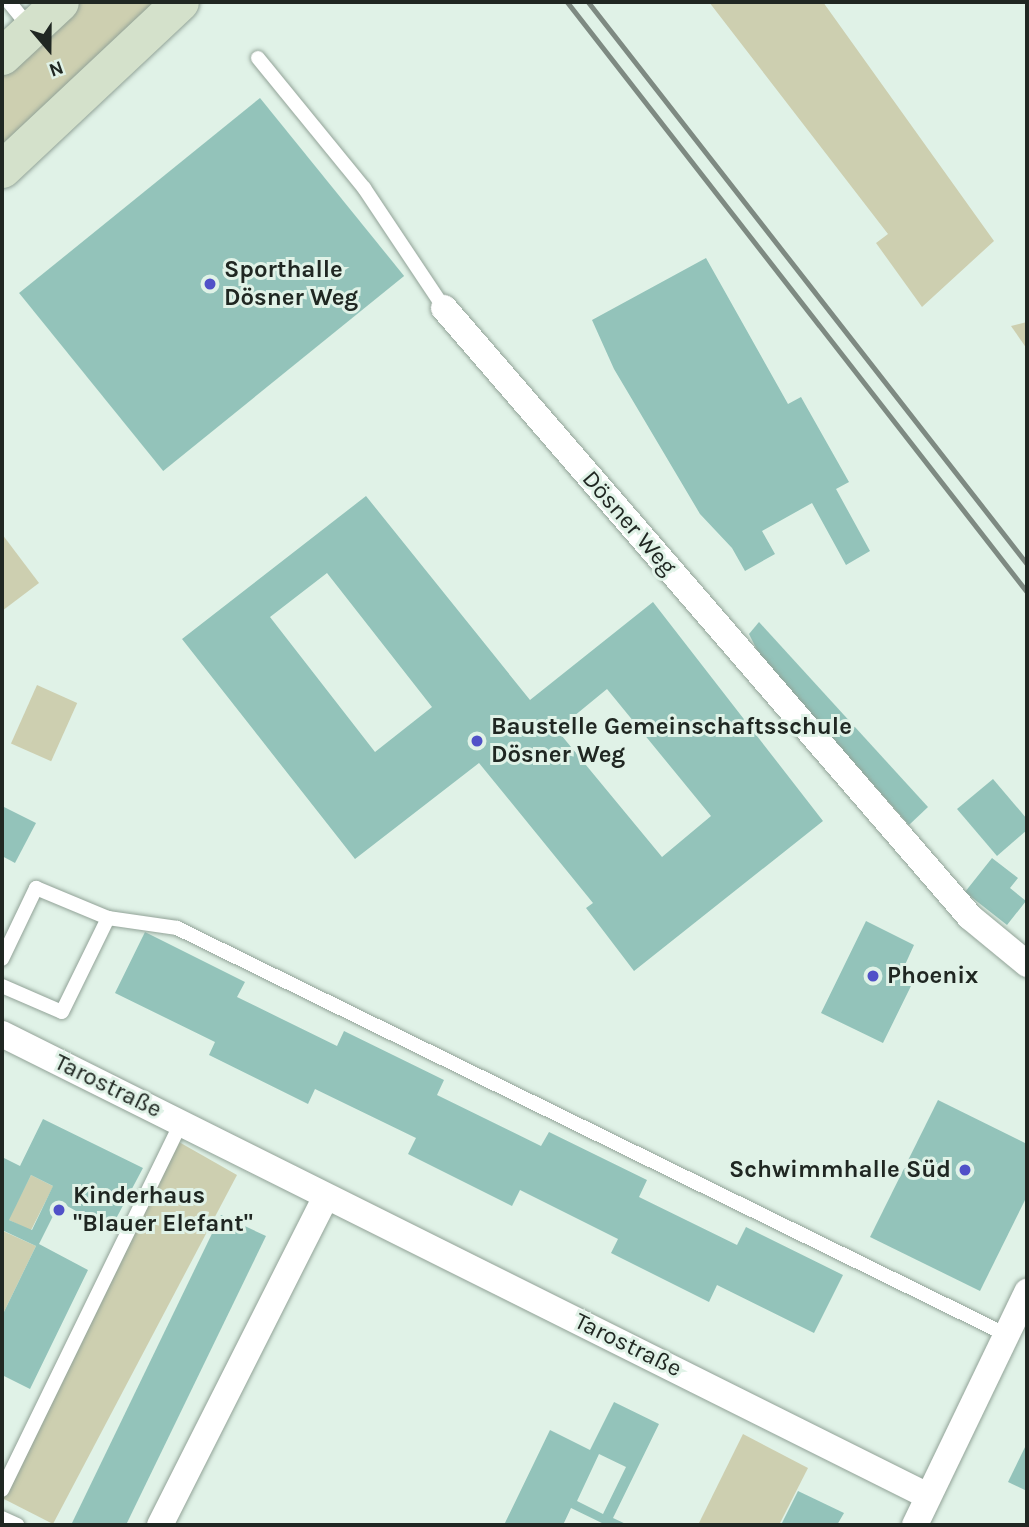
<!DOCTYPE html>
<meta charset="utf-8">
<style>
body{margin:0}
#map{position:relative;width:1029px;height:1527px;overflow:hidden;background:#e0f2e7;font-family:Karla,sans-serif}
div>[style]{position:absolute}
.green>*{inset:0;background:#cdcfb0;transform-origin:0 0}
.building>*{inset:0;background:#93c3ba;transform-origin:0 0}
.roads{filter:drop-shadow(0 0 2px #92a398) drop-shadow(0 0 2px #92a398)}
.lane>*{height:14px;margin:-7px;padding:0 7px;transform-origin:7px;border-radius:7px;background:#fff}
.street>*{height:26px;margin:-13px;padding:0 13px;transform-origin:13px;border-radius:13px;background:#fff}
.secondary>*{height:37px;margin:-18.5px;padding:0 18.5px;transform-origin:18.5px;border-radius:18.5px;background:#d4e1cb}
.rail>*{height:5px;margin:-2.5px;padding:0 2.5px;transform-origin:2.5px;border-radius:2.5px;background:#7e8a82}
.dots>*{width:19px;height:19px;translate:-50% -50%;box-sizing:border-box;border:4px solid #e0f2e7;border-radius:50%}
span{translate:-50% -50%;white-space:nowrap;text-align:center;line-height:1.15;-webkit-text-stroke:6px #e0f2e7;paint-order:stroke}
.poi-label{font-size:24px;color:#202722;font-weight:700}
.left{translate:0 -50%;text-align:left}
.right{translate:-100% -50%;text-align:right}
.street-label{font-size:24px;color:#202722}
.frame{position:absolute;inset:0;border:4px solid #202722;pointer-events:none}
.north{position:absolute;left:14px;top:14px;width:70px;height:70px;-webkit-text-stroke:5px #e0f2e7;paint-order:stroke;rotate:160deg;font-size:19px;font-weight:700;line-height:28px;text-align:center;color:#202722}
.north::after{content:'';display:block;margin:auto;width:24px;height:32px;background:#202722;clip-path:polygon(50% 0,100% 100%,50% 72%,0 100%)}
</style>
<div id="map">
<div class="green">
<i style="clip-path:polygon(81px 2px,159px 2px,2px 148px,2px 76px)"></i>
<i style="clip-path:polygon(709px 2px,823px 2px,994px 241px,922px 307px,876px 243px,888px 234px)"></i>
<i style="clip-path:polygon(1027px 322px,1027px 349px,1011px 326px)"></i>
<i style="clip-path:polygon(2px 534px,39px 583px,2px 611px)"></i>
<i style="left:37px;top:685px;width:44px;height:64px;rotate:24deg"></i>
<i style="clip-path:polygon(179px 1142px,237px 1175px,53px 1524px,2px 1498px)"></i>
<i style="left:31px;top:1175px;width:25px;height:50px;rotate:27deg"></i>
<i style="clip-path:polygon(3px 1231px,36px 1246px,2px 1316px,2px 1234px)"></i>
<i style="clip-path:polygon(743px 1434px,808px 1468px,779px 1525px,698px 1525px)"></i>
</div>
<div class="building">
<i style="left:260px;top:98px;width:229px;height:310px;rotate:51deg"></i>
<i style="clip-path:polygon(706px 258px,788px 404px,801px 397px,849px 482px,836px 489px,870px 551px,846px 565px,812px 503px,762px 531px,775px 554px,745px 571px,732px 548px,700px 514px,614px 369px,592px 320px)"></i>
<i style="clip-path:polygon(evenodd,366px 496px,530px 700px,653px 602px,823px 821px,634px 971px,586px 908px,593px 903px,479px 763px,355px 859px,182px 639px,366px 496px,327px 573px,432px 707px,375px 752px,270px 617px,327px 573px,366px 496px,607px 689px,711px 816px,662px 857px,557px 730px,607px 689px)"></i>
<i style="clip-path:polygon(759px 622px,928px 807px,909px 825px,761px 658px,749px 634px)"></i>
<i style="clip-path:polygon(993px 779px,1027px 819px,1027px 830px,997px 856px,957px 809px)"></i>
<i style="clip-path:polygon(2px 806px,36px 823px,15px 863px,2px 856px)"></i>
<i style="clip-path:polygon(992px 858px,1018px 878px,1010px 888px,1026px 901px,1007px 925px,965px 892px)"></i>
<i style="clip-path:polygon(866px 921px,914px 945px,904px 967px,911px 986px,883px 1043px,821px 1013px)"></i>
<i style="clip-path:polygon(145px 932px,245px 982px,237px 997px,337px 1046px,344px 1031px,444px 1080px,437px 1095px,541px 1146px,549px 1132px,647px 1180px,639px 1197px,737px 1245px,746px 1227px,843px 1275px,814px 1333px,717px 1285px,709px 1302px,611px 1253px,618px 1239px,520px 1190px,512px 1206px,408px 1154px,416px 1138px,315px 1089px,308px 1104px,209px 1055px,215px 1042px,115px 993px)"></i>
<i style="clip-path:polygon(938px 1100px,1027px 1144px,1027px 1196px,980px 1291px,870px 1237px)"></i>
<i style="clip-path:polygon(evenodd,43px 1119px,143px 1168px,110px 1230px,60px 1202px,39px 1244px,88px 1270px,30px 1389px,2px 1375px,2px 1316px,36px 1246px,2px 1230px,2px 1157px,20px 1166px,43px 1119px,31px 1175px,53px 1186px,32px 1230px,9px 1220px,31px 1175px)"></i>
<i style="clip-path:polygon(221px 1215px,266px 1236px,126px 1525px,77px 1525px,72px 1523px)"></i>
<i style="clip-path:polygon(evenodd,614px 1402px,659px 1424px,613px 1518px,628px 1525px,606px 1525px,571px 1508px,563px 1525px,504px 1525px,550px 1430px,590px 1450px,614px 1402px,599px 1454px,626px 1467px,603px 1514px,577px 1501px,599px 1454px)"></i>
<i style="clip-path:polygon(1027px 1443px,1027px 1491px,1008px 1482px)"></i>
<i style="clip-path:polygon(798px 1491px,844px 1513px,837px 1525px,781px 1525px)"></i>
</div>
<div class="roads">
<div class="lane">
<i style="left:9px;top:2px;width:33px;rotate:51deg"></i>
<i style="left:258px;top:58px;width:168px;rotate:50.8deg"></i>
<i style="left:364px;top:188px;width:144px;rotate:56.3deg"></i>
<i style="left:2px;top:959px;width:79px;rotate:-64.4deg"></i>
<i style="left:36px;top:888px;width:78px;rotate:22.6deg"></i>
<i style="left:108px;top:918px;width:70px;rotate:8.2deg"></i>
<i style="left:177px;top:928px;width:924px;rotate:26.12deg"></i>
<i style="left:2px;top:986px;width:65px;rotate:23.4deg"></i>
<i style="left:62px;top:1012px;width:105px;rotate:-63.9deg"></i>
<i style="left:2px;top:1490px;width:408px;rotate:-64deg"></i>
<i style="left:2px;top:1518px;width:17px;rotate:25deg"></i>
</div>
<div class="street">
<i style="left:444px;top:308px;width:805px;rotate:49.18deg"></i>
<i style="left:970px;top:917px;width:74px;rotate:39.5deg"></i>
<i style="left:2px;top:1034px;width:1035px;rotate:26.52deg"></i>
<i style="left:160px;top:1525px;width:368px;rotate:-63.2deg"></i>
<i style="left:915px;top:1525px;width:259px;rotate:-64.3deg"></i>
</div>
<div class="secondary">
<i style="left:2px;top:56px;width:79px;rotate:-43deg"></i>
<i style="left:2px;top:169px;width:244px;rotate:-43.2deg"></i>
</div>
</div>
<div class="rail">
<i style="left:567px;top:2px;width:748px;rotate:52.06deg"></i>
<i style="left:588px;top:2px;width:713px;rotate:52.01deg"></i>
</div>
<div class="dots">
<i style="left:210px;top:284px;background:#5151c8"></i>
<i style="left:477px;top:741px;background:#5151c8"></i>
<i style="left:873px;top:976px;background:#5151c8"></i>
<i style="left:965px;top:1170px;background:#5151c8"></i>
<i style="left:59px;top:1210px;background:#5151c8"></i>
</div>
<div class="poi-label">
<span class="left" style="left:224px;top:284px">Sporthalle<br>Dösner Weg</span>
<span class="left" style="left:491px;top:741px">Baustelle Gemeinschaftsschule<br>Dösner Weg</span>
<span class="left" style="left:887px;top:976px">Phoenix</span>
<span class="right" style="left:951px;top:1170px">Schwimmhalle Süd</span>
<span class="left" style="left:73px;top:1210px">Kinderhaus<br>"Blauer Elefant"</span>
</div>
<div class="street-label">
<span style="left:629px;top:523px;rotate:49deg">Dösner Weg</span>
<span style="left:108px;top:1086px;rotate:26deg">Tarostraße</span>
<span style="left:628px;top:1345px;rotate:26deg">Tarostraße</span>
</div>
<div class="frame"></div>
<div class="north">N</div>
</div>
